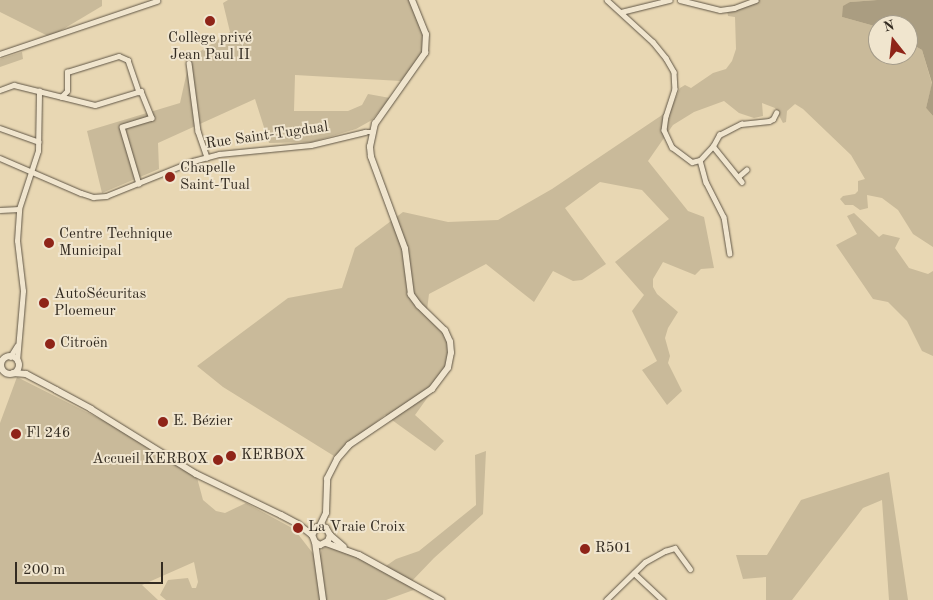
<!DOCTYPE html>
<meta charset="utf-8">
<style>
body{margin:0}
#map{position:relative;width:933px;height:600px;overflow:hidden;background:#e8d7b3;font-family:"Old Standard TT",serif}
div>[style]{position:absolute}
.green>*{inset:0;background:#c9ba9a}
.water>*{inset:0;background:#aa9d81}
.roads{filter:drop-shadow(0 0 1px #605646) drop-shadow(0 0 1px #605646)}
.minor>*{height:4.5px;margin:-2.25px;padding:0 2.25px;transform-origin:2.25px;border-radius:2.25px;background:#f0e5ce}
.tertiary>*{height:5.5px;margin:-2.75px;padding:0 2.75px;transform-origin:2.75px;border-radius:2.75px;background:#f0e5ce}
.secondary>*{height:6px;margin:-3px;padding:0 3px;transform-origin:3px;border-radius:3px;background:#f0e5ce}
.secondary>.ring{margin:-3px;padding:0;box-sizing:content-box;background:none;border:6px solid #f0e5ce;border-radius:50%}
.dots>*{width:14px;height:14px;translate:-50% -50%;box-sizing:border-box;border:2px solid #f0e5ce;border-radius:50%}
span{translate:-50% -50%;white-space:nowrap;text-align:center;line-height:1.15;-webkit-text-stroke:4px #f0e5ce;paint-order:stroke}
.poi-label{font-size:15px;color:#332b21}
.left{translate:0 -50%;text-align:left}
.right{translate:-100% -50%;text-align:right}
.street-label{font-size:15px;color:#332b21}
.north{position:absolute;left:868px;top:15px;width:50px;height:50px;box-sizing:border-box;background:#f0e5ce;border:1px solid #a49b89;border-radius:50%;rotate:344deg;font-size:14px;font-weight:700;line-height:20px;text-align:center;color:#332b21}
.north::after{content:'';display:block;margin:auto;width:18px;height:22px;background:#8f2418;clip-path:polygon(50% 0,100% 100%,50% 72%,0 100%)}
.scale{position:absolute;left:15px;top:562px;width:148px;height:22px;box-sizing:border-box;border:2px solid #332b21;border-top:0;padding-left:6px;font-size:15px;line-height:18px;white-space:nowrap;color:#332b21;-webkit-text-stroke:4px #f0e5ce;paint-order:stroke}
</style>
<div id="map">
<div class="green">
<i style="clip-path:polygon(0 0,102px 0,102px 6px,50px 37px,0 12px)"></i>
<i style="clip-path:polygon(228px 0,409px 0,423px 35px,423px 52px,401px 81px,295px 75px,294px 111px,348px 111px,362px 105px,368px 94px,390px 98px,372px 120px,356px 129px,312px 142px,269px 143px,255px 99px,158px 143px,159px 169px,102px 193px,87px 131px,180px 103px,190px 58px,230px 32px,223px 3px)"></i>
<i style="clip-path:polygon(756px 0,877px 0,850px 2px,842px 17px,878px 27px,878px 55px,908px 55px,908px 42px,922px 50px,932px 84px,926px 108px,933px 116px,933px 247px,913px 234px,898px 210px,882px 198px,867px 195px,868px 208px,860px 210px,853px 205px,845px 205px,840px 199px,843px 196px,855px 194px,858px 191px,858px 181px,865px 179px,851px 155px,803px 109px,795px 104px,787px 111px,786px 122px,783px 123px,775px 108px,762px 103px,763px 116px,754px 118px,739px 113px,724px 101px,694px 112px,673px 125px,648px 161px,688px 211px,704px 217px,714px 268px,701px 269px,695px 275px,663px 262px,653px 279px,653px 287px,657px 294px,678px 312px,668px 328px,665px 338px,670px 356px,668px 363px,682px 391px,667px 405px,642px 370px,657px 361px,632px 311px,644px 295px,615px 262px,669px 219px,642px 190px,600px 182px,565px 208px,606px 264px,582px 280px,573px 281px,553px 271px,534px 302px,486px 264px,429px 294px,427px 310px,449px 333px,454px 348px,451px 365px,415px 415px,444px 441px,435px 451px,385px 415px,334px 456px,223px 387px,197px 366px,288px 298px,342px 288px,355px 248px,403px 212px,448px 222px,498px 220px,552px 189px,671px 109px,680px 88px,685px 85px,691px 88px,713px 73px,726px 69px,732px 61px,736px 49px,735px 17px,728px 16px,727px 10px)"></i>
<i style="clip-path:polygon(22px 52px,23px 59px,0 67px,0 59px)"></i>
<i style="clip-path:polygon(854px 213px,879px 237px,883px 234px,900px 238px,895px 248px,909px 268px,928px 274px,933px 271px,933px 356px,922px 351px,907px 321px,888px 302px,873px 299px,836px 245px,857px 234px,847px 216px)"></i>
<i style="clip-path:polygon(17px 377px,126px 432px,196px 474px,203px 500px,216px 511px,225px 513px,246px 503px,294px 529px,315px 556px,320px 556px,322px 548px,329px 546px,383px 568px,396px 559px,419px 551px,476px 505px,475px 455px,486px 451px,483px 514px,434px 558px,410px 583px,419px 588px,386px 600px,166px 600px,160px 595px,168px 580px,188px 578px,192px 588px,196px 588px,198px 582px,194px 562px,142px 585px,158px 600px,0 600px,0 423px)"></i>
<i style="clip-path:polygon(889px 472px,908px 600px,889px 600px,882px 500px,863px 508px,792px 600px,766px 600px,766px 577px,743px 579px,736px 555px,767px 555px,801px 500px)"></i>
</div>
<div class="water">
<i style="clip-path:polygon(877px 0,933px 0,933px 116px,926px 108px,932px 83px,922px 50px,908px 42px,908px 25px,878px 27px,842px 17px,843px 6px,850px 2px)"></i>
</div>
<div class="roads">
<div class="minor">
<i style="left:607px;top:0;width:62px;rotate:42.4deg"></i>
<i style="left:653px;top:42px;width:21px;rotate:51deg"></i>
<i style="left:666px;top:58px;width:16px;rotate:60deg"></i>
<i style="left:674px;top:72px;width:17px;rotate:87deg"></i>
<i style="left:675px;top:89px;width:28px;rotate:108deg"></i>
<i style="left:666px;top:116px;width:14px;rotate:98deg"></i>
<i style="left:664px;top:130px;width:19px;rotate:65deg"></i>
<i style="left:672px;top:147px;width:25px;rotate:37deg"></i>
<i style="left:692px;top:162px;width:8px;rotate:-14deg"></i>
<i style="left:700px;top:160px;width:23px;rotate:75deg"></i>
<i style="left:706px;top:182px;width:39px;rotate:63deg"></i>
<i style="left:724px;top:217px;width:37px;rotate:81deg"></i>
<i style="left:680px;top:0;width:41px;rotate:14deg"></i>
<i style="left:720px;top:10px;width:14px;rotate:-8deg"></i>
<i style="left:734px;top:8px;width:23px;rotate:-20deg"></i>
<i style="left:621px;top:12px;width:50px;rotate:-13.8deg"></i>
<i style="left:0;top:54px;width:166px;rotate:-18.7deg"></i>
<i style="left:189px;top:63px;width:69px;rotate:82.5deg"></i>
<i style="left:198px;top:131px;width:28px;rotate:71deg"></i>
<i style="left:0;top:90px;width:15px;rotate:-20deg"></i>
<i style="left:14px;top:85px;width:83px;rotate:13.9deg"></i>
<i style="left:95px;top:105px;width:48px;rotate:-16.9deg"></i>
<i style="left:141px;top:91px;width:29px;rotate:68deg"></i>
<i style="left:152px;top:118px;width:31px;rotate:163deg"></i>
<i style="left:122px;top:127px;width:59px;rotate:73.4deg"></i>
<i style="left:61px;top:97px;width:8px;rotate:-45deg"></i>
<i style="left:67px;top:91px;width:19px;rotate:-90deg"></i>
<i style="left:67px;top:72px;width:54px;rotate:-17.1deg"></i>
<i style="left:119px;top:56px;width:10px;rotate:24deg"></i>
<i style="left:128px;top:60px;width:34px;rotate:71deg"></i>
<i style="left:0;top:128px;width:41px;rotate:19.7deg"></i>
<i style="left:713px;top:146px;width:46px;rotate:51.1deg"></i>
<i style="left:0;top:158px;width:88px;rotate:23.4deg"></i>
<i style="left:81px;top:193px;width:13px;rotate:18deg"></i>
<i style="left:93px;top:197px;width:13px;rotate:-4deg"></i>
<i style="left:106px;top:196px;width:94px;rotate:-21.9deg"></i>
<i style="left:193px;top:161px;width:27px;rotate:-15deg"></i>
<i style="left:219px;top:154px;width:92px;rotate:-5.6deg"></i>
<i style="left:311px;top:145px;width:56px;rotate:-13.5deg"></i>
<i style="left:365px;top:132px;width:7px"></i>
<i style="left:700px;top:160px;width:19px;rotate:-47deg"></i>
<i style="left:713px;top:146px;width:13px;rotate:-61deg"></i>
<i style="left:719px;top:135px;width:25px;rotate:-27deg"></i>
<i style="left:741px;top:124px;width:28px;rotate:-6deg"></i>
<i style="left:769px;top:121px;width:4px;rotate:-27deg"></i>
<i style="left:773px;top:119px;width:7px;rotate:-63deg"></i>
<i style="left:738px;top:177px;width:11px;rotate:-41deg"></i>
<i style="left:0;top:210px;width:19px;rotate:-3deg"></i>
<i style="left:10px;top:357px;width:13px;rotate:-58deg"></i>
<i style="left:17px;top:361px;width:70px;rotate:-85.1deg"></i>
<i style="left:23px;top:291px;width:50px;rotate:-96.8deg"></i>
<i style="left:17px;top:241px;width:32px;rotate:-86deg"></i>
<i style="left:19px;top:209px;width:61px;rotate:-71.9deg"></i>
<i style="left:38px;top:151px;width:60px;rotate:-89deg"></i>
<i style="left:634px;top:573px;width:40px;rotate:43deg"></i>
<i style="left:606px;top:600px;width:54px;rotate:-44.3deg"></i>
<i style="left:645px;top:562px;width:23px;rotate:-29deg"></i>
<i style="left:665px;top:551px;width:10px;rotate:-17deg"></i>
<i style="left:675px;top:548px;width:26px;rotate:54deg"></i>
</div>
<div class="tertiary">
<i style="left:320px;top:526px;width:14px;rotate:-65deg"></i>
<i style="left:326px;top:513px;width:34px;rotate:-88deg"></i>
<i style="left:327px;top:479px;width:22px;rotate:-63deg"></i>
<i style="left:337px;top:459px;width:18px;rotate:-49deg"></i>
<i style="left:349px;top:445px;width:100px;rotate:-34deg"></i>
<i style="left:432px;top:389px;width:26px;rotate:-53deg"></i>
<i style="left:448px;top:368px;width:15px;rotate:-79deg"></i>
<i style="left:451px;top:353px;width:11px;rotate:-95deg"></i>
<i style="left:450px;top:342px;width:12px;rotate:-114deg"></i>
<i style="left:445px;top:331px;width:36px;rotate:-136deg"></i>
<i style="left:419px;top:306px;width:14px;rotate:-126deg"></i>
<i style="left:411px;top:295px;width:46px;rotate:-97.4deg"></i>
<i style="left:405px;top:249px;width:98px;rotate:-110.3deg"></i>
<i style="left:371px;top:157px;width:10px;rotate:-96deg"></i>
<i style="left:370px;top:147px;width:24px;rotate:-78deg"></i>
<i style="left:375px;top:124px;width:87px;rotate:-54.8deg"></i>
<i style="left:425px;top:53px;width:18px;rotate:-87deg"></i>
<i style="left:426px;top:35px;width:38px;rotate:-112deg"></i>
</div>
<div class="secondary">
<i class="ring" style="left:1px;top:356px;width:12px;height:12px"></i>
<i style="left:13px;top:373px;width:13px;rotate:4deg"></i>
<i style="left:26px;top:374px;width:34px;rotate:28deg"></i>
<i style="left:56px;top:390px;width:40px;rotate:28deg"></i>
<i style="left:91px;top:409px;width:123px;rotate:31.8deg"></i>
<i style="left:196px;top:474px;width:94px;rotate:25.8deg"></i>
<i style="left:281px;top:515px;width:19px;rotate:28deg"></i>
<i style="left:298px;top:524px;width:18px;rotate:38deg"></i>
<i style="left:330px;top:535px;width:6px;rotate:108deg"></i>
<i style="left:328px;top:541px;width:9px;rotate:153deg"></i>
<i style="left:320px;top:545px;width:6px;rotate:-149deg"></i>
<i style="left:315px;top:542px;width:8px;rotate:-113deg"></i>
<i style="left:312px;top:535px;width:9px;rotate:-58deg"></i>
<i style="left:317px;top:527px;width:9px;rotate:6deg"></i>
<i style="left:326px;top:528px;width:8px;rotate:60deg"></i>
<i style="left:330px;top:535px;width:18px;rotate:41deg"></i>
<i style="left:315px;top:542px;width:59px;rotate:82.1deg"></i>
<i style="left:326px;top:543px;width:35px;rotate:20deg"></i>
<i style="left:359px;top:555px;width:94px;rotate:28.8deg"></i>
</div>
</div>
<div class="dots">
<i style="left:210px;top:21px;background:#8f2418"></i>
<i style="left:170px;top:177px;background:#8f2418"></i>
<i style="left:49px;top:243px;background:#8f2418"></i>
<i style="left:44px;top:303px;background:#8f2418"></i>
<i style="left:50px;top:344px;background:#8f2418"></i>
<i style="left:163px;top:422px;background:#8f2418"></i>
<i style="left:16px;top:434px;background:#8f2418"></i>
<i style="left:231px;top:456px;background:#8f2418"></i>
<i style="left:218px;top:460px;background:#8f2418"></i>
<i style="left:298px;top:528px;background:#8f2418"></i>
<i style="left:585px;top:549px;background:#8f2418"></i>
</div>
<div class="poi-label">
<span style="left:210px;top:47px">Collège privé<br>Jean Paul II</span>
<span class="left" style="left:180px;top:177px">Chapelle<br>Saint-Tual</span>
<span class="left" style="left:59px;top:243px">Centre Technique<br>Municipal</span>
<span class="left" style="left:54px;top:303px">AutoSécuritas<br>Ploemeur</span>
<span class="left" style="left:60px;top:344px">Citroën</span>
<span class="left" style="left:173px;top:422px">E. Bézier</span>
<span class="left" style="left:26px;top:434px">Fl 246</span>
<span class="left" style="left:241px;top:456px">KERBOX</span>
<span class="right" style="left:208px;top:460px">Accueil KERBOX</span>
<span class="left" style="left:308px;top:528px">La Vraie Croix</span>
<span class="left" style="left:595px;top:549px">R501</span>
</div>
<div class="street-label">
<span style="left:267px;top:136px;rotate:-8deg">Rue Saint-Tugdual</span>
</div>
<div class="north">N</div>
<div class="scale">200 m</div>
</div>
